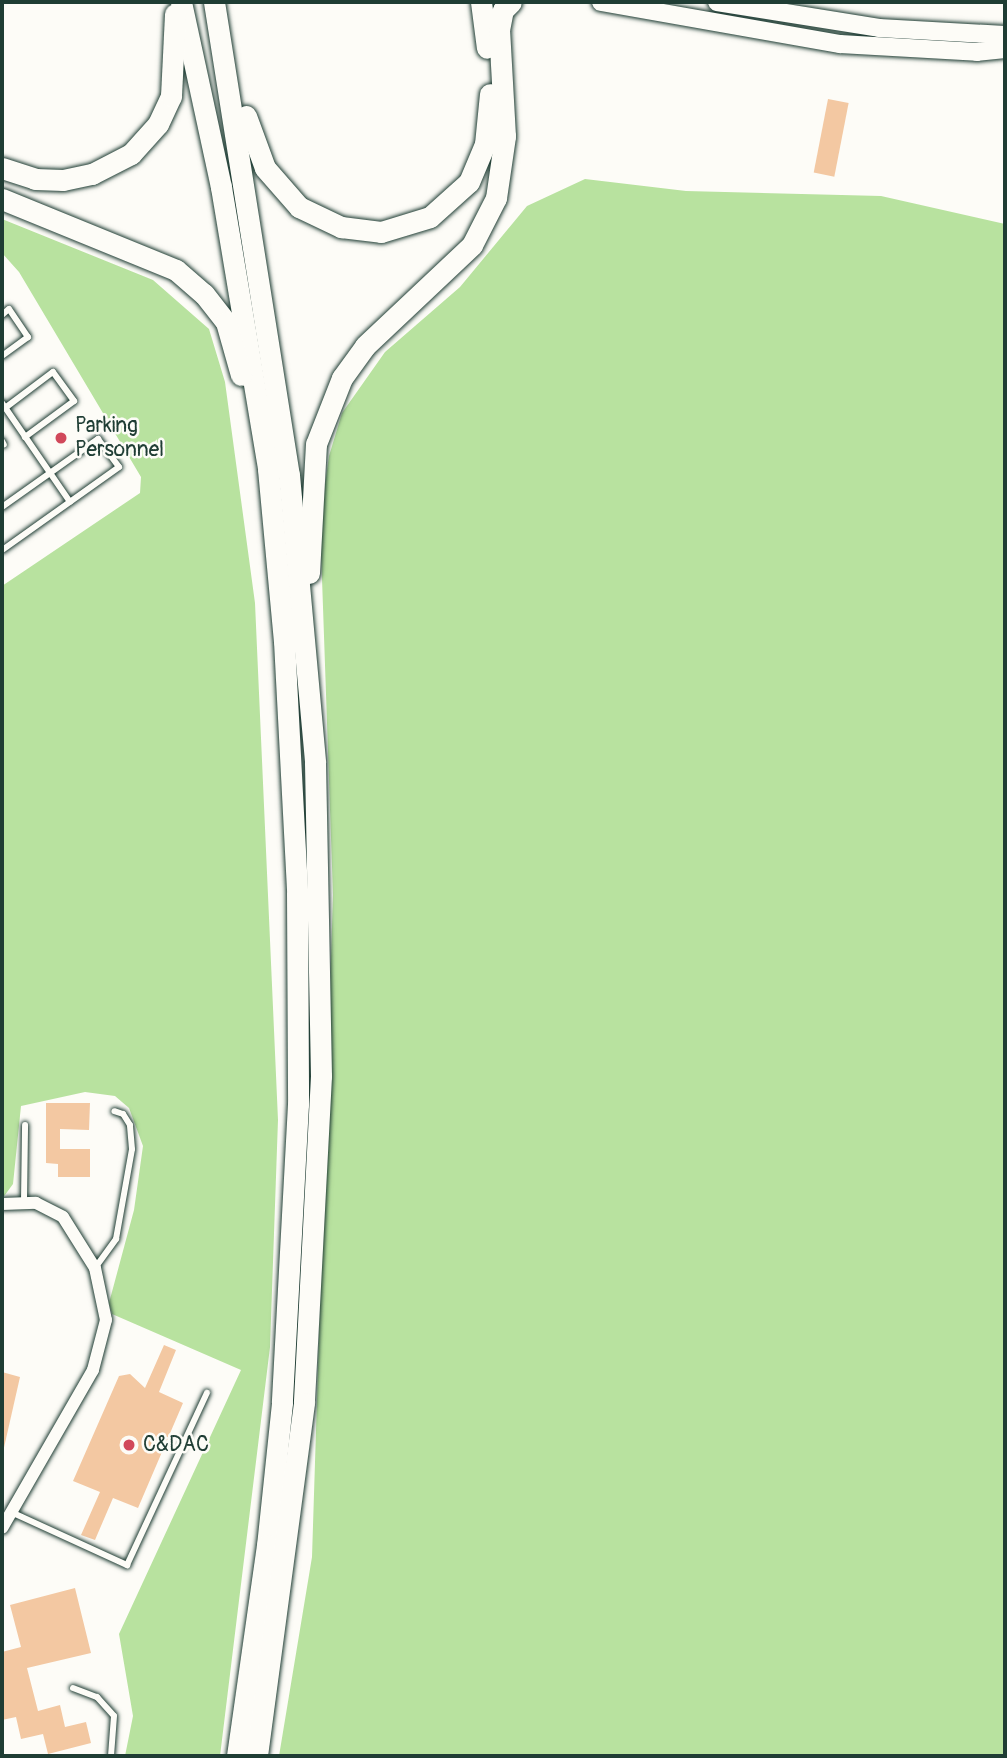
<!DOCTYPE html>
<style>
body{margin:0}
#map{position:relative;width:1007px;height:1758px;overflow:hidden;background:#fdfcf7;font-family:Pangolin,sans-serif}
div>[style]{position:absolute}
.green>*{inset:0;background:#b8e29f}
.building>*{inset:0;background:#f3c8a2;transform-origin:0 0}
.roads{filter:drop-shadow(0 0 2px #1f3d34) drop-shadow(0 0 2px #1f3d34)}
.lane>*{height:6px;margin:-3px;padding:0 3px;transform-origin:3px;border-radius:3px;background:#fdfcf7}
.street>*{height:12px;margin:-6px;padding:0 6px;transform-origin:6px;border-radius:6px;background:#fdfcf7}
.secondary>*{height:18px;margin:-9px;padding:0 9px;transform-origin:9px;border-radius:9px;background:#fdfcf7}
.highway>*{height:21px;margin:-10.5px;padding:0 10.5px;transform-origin:10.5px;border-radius:10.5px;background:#fdfcf7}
.dots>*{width:19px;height:19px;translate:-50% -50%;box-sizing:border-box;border:4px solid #fdfcf7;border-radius:50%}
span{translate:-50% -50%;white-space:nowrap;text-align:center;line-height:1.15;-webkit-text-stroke:5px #fdfcf7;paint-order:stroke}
.poi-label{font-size:21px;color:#1f3d34}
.left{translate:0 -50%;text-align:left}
.frame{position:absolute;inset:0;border:4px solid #1f3d34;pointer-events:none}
</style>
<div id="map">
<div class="green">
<i style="clip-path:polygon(585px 179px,686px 191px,881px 196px,1005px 224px,1005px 1756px,279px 1756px,312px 1557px,333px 895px,320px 521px,329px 456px,342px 413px,385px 352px,460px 287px,527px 206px)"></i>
<i style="clip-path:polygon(2px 219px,153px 280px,209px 329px,225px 382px,255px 603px,278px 1120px,270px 1347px,220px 1756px,125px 1756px,133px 1716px,119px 1634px,241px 1370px,112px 1314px,109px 1303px,134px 1210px,143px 1146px,129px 1108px,115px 1096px,85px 1092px,21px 1106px,13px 1184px,2px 1199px,2px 586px,140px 493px,141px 477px,19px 272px,2px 253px)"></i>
</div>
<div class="building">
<i style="left:828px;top:99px;width:21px;height:75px;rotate:11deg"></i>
<i style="clip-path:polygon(46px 1103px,90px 1103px,89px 1130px,60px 1129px,60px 1149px,90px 1149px,90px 1177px,58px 1177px,58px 1164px,46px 1163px)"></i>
<i style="clip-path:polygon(164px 1345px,176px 1350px,159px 1392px,183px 1403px,138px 1508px,113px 1498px,95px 1540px,81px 1535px,100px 1492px,73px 1481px,119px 1376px,130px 1374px,145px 1388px)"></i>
<i style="clip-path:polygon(2px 1372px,20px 1377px,3px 1452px,2px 1451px)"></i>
<i style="clip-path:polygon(75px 1588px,91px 1653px,27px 1668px,38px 1711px,60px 1705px,65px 1727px,86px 1722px,91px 1743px,48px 1754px,43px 1734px,21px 1739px,16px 1717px,2px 1720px,2px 1652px,21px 1647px,10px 1605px)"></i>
</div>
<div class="roads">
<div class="lane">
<i style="left:2px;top:315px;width:9px;rotate:-41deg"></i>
<i style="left:9px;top:309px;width:34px;rotate:56deg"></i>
<i style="left:28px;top:337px;width:32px;rotate:144deg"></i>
<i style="left:2px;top:403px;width:120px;rotate:55.5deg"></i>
<i style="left:5px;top:408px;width:60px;rotate:-36.9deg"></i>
<i style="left:53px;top:372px;width:36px;rotate:54deg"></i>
<i style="left:74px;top:401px;width:61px;rotate:143.7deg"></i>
<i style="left:2px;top:441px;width:4px;rotate:63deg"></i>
<i style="left:2px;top:507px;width:118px;rotate:-35.3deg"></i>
<i style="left:98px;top:439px;width:35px;rotate:53deg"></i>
<i style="left:119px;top:467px;width:143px;rotate:144.6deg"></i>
<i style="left:24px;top:1201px;width:76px;rotate:-89.2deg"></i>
<i style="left:95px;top:1268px;width:36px;rotate:-54deg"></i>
<i style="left:116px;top:1239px;width:91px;rotate:-79.9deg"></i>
<i style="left:132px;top:1149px;width:24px;rotate:-95deg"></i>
<i style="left:130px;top:1125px;width:13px;rotate:-122deg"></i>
<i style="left:123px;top:1114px;width:9px;rotate:-162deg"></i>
<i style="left:11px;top:1512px;width:128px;rotate:24.6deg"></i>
<i style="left:127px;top:1565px;width:190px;rotate:-65.1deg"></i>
<i style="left:73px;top:1688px;width:26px;rotate:21deg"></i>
<i style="left:97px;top:1697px;width:25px;rotate:48deg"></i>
<i style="left:114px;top:1716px;width:40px;rotate:94.3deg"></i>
</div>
<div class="street">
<i style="left:2px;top:1204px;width:34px;rotate:-2deg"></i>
<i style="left:36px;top:1203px;width:30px;rotate:27deg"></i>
<i style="left:63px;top:1217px;width:60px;rotate:57.9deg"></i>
<i style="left:95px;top:1268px;width:53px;rotate:78.1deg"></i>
<i style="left:106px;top:1320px;width:52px;rotate:104.6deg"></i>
<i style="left:93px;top:1370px;width:182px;rotate:119.9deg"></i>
</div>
<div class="secondary">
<i style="left:601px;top:2px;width:243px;rotate:10deg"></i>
<i style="left:840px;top:44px;width:137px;rotate:3.3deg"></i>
<i style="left:977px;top:52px;width:28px;rotate:-6deg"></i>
<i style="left:717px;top:2px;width:164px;rotate:9.1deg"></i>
<i style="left:879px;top:28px;width:126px;rotate:3.2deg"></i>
</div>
<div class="highway">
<i style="left:181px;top:2px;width:189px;rotate:77.8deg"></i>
<i style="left:221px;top:187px;width:286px;rotate:80.5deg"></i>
<i style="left:268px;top:469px;width:173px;rotate:84.7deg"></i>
<i style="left:284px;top:641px;width:252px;rotate:87deg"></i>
<i style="left:297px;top:893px;width:211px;rotate:89.7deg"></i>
<i style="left:298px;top:1104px;width:299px;rotate:93.1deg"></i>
<i style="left:282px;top:1403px;width:143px;rotate:96deg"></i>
<i style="left:267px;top:1545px;width:213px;rotate:98.1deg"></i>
<i style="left:214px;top:2px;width:479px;rotate:81deg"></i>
<i style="left:289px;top:475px;width:289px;rotate:84.8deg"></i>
<i style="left:315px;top:763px;width:313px;rotate:88.9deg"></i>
<i style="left:321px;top:1076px;width:327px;rotate:93deg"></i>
<i style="left:304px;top:1403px;width:356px;rotate:97.6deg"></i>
<i style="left:481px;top:2px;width:46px;rotate:82.6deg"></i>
<i style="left:246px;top:116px;width:55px;rotate:69.9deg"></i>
<i style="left:265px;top:168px;width:52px;rotate:48.9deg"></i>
<i style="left:299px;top:207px;width:47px;rotate:25.5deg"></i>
<i style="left:341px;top:227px;width:40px;rotate:7.1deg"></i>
<i style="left:381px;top:232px;width:51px;rotate:-17deg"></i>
<i style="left:430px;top:217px;width:52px;rotate:-41.9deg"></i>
<i style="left:469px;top:182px;width:41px;rotate:-67.2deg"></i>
<i style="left:485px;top:144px;width:50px;rotate:-84.3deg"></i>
<i style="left:2px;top:168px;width:35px;rotate:18deg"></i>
<i style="left:35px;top:179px;width:28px;rotate:2deg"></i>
<i style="left:63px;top:180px;width:30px;rotate:-12deg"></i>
<i style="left:92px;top:174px;width:44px;rotate:-27.1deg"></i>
<i style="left:131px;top:154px;width:40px;rotate:-48deg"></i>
<i style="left:158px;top:124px;width:31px;rotate:-65deg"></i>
<i style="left:171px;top:96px;width:82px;rotate:-87.2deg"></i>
<i style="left:2px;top:199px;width:188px;rotate:22.2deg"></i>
<i style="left:176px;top:270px;width:37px;rotate:41deg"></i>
<i style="left:204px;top:294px;width:36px;rotate:52deg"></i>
<i style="left:226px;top:322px;width:55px;rotate:74.2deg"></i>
<i style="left:309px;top:573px;width:129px;rotate:-86.9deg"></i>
<i style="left:316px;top:444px;width:71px;rotate:-68.5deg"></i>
<i style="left:342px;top:378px;width:39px;rotate:-54deg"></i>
<i style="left:365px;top:346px;width:147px;rotate:-43.3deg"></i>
<i style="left:472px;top:245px;width:53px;rotate:-62.9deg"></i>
<i style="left:496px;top:198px;width:63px;rotate:-81.7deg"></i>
<i style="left:505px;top:136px;width:106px;rotate:-93.2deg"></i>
<i style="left:499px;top:30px;width:20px;rotate:-79deg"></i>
<i style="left:503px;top:10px;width:11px;rotate:-45deg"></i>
</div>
</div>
<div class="dots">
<i style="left:61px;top:438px;background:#d1495b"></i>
<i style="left:129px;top:1445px;background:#d1495b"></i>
</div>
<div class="poi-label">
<span class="left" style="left:75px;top:438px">Parking<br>Personnel</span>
<span class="left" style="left:143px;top:1445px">C&amp;DAC</span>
</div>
<div class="frame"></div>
</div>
